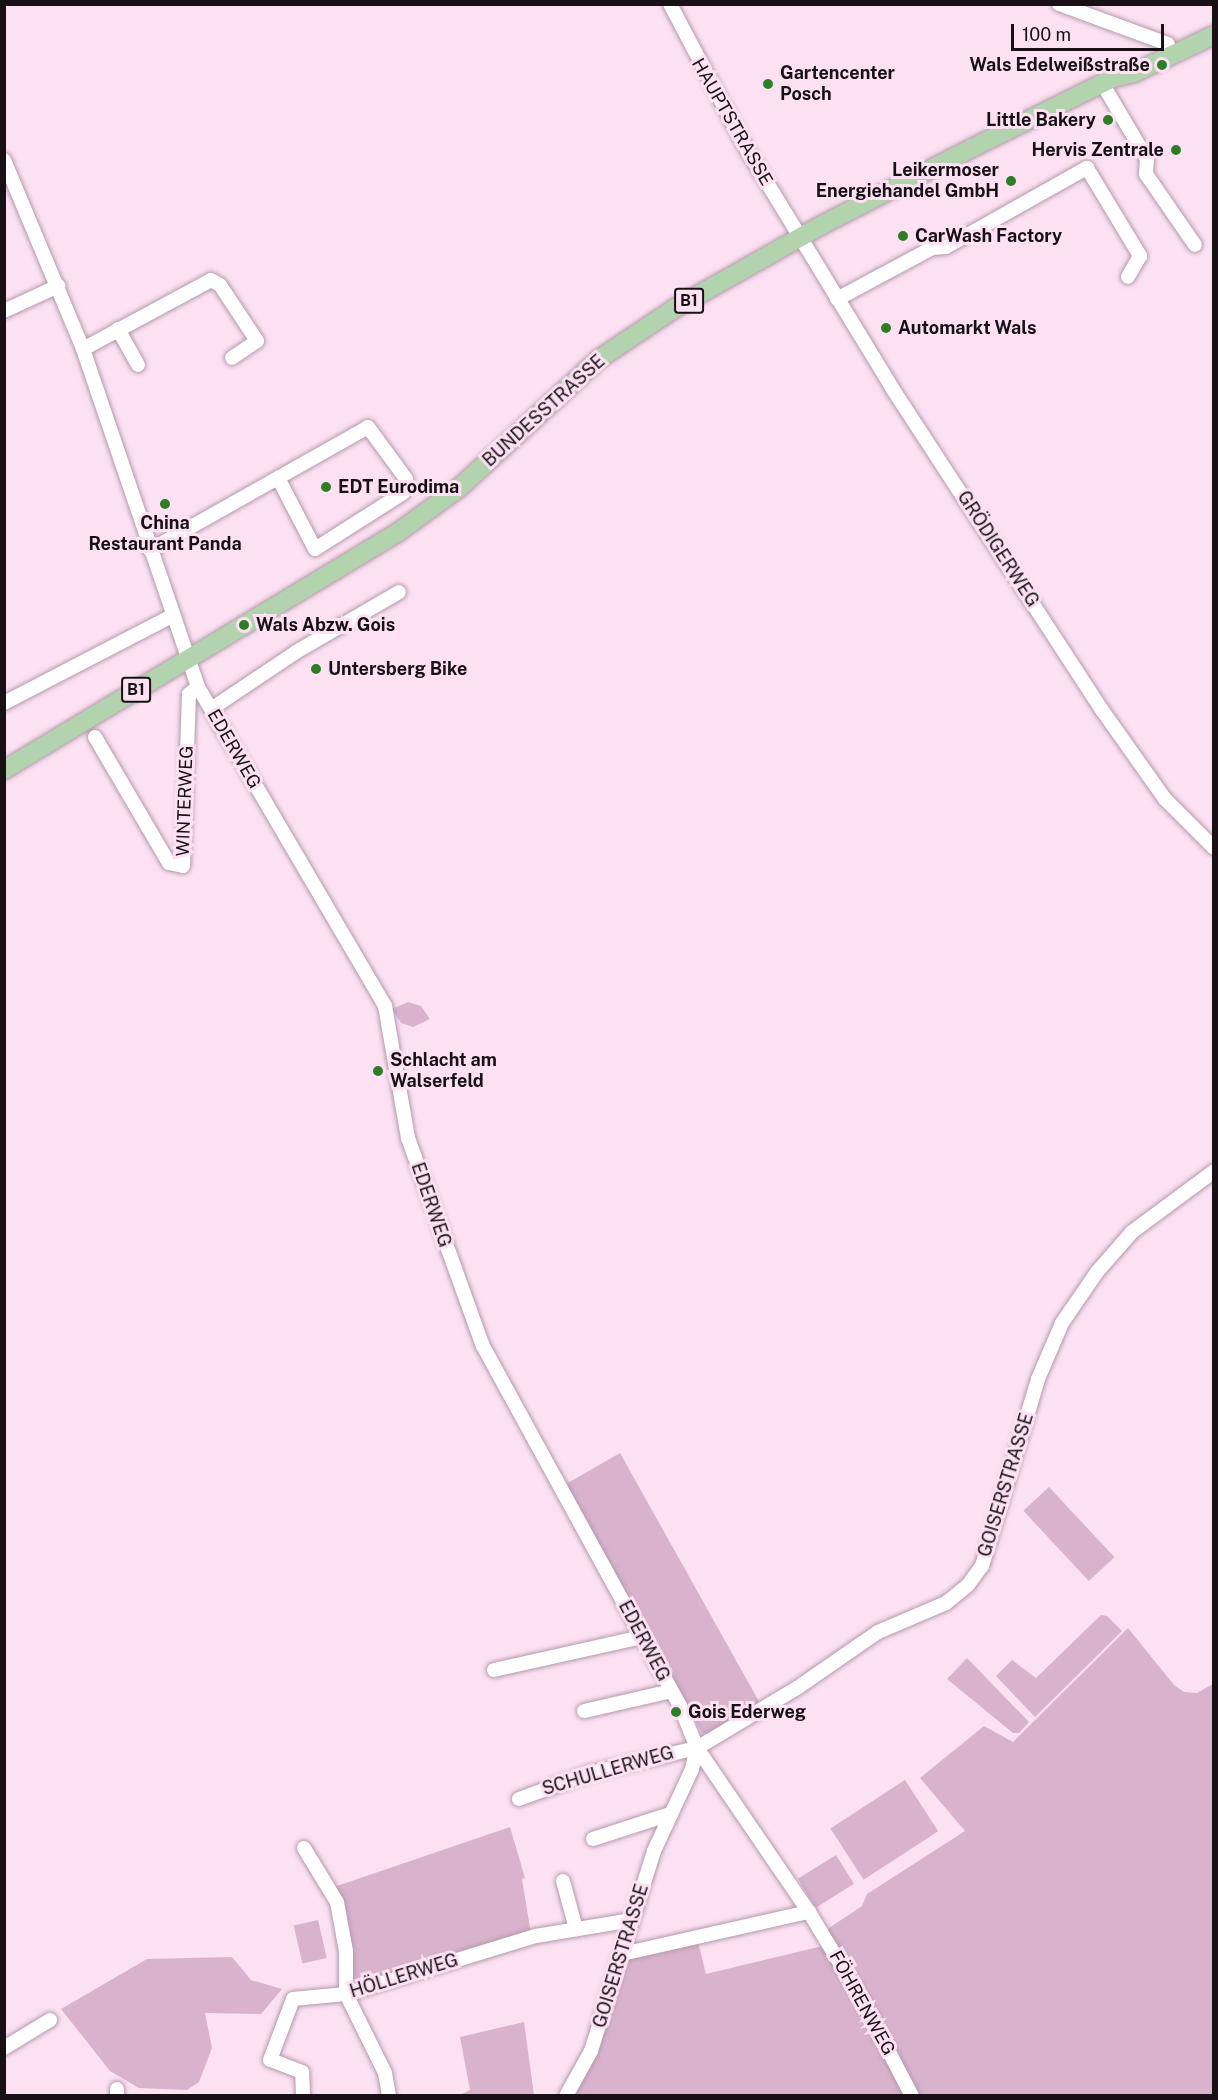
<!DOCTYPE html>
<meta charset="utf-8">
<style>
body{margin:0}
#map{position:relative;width:1218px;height:2100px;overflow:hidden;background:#fce1f3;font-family:"Public Sans",sans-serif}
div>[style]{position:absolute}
.green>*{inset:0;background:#d9b3cc;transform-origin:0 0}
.roads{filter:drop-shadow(0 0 2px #b399aa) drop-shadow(0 0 2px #b399aa)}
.minor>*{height:14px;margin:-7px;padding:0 7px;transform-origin:7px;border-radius:7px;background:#fff}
.major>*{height:18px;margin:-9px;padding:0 9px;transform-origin:9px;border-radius:9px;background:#b3d3af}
.dots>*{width:16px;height:16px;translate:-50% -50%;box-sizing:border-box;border:3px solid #fce1f3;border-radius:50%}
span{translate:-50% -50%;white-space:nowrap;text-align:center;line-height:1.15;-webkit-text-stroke:6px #fce1f3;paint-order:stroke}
.shield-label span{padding:2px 4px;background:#fce1f3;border:2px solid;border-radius:4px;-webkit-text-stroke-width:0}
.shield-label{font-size:16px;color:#191016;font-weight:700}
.poi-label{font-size:18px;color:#191016;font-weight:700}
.right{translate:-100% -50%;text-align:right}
.left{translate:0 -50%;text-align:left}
.street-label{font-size:18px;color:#191016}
.frame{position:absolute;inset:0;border:6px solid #191016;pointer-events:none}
.scale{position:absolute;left:1011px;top:24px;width:153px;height:27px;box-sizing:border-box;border:3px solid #191016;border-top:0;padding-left:8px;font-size:18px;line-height:21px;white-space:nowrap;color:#191016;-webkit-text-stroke:4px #fce1f3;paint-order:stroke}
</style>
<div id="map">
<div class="green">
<i style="clip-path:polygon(408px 1002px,421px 1006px,430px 1019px,413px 1027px,401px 1023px,392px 1009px)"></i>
<i style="clip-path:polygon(620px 1453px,761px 1705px,713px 1736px,702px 1733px,566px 1484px)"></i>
<i style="left:1049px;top:1487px;width:96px;height:35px;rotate:47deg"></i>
<i style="clip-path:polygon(1101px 1615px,1107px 1616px,1122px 1631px,1035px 1717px,996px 1676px,1012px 1660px,1036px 1678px)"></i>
<i style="clip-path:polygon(1128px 1628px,1174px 1685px,1184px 1692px,1197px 1693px,1213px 1684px,1213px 2095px,572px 2096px,595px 2056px,626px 1959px,698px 1942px,706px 1974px,831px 1944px,823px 1932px,862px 1906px,867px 1894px,965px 1831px,920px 1778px,984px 1726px,1013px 1742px)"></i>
<i style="clip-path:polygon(967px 1658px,1029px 1722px,1019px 1733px,1013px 1733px,947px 1679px)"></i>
<i style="left:905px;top:1780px;width:61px;height:89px;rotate:57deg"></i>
<i style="clip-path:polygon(510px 1827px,525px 1878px,522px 1879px,532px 1940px,350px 1988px,331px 1888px)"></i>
<i style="left:836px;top:1855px;width:34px;height:45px;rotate:58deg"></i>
<i style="left:318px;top:1920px;width:39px;height:25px;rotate:77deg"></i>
<i style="clip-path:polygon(232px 1957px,251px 1980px,282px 1989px,261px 2014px,205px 2013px,212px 2048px,199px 2082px,187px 2090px,139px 2088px,110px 2071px,61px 2009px,147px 1959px)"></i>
<i style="clip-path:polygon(524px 2022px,534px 2095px,460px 2095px,470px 2090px,460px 2037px)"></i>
</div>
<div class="roads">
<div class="minor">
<i style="left:670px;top:4px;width:165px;rotate:62.2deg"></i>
<i style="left:747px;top:150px;width:279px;rotate:58.6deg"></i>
<i style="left:892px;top:388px;width:384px;rotate:56.9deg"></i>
<i style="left:1102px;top:710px;width:109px;rotate:54.7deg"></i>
<i style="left:1165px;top:799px;width:69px;rotate:45deg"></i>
<i style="left:1059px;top:4px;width:116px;rotate:20.2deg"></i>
<i style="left:1102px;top:83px;width:88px;rotate:59.4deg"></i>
<i style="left:1147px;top:159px;width:15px;rotate:94deg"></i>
<i style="left:1146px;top:174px;width:86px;rotate:55.4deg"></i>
<i style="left:4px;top:160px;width:205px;rotate:67.3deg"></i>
<i style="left:83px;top:349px;width:357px;rotate:71.2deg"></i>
<i style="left:198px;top:687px;width:370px;rotate:59.6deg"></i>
<i style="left:385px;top:1006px;width:134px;rotate:80.1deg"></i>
<i style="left:408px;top:1138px;width:221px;rotate:70.2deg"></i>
<i style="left:483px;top:1346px;width:410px;rotate:61.3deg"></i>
<i style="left:680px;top:1706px;width:45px;rotate:68deg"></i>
<i style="left:697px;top:1748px;width:199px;rotate:55.7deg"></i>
<i style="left:809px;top:1912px;width:103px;rotate:58.9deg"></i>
<i style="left:862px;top:2000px;width:108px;rotate:62.5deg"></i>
<i style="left:837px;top:299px;width:108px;rotate:-28.2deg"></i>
<i style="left:932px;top:248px;width:14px;rotate:-4deg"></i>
<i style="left:946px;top:247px;width:162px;rotate:-29.3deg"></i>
<i style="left:1087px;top:168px;width:103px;rotate:58.9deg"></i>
<i style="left:1140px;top:256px;width:24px;rotate:120deg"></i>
<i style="left:4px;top:311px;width:60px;rotate:-24.8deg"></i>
<i style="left:118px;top:329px;width:41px;rotate:60.9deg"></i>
<i style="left:83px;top:349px;width:145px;rotate:-28.3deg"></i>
<i style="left:211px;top:280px;width:10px;rotate:29deg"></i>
<i style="left:220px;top:285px;width:67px;rotate:56.5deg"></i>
<i style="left:257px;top:341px;width:30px;rotate:146deg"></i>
<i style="left:150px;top:550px;width:250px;rotate:-29.4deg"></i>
<i style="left:368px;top:427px;width:64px;rotate:53.8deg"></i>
<i style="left:406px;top:479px;width:14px;rotate:102deg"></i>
<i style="left:403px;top:493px;width:104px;rotate:147.5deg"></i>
<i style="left:315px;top:549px;width:80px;rotate:-117.5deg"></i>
<i style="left:4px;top:703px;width:189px;rotate:-27.4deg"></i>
<i style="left:211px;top:709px;width:102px;rotate:-33.8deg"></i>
<i style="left:296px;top:652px;width:119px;rotate:-30.2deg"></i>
<i style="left:95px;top:737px;width:146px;rotate:59.6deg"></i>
<i style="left:169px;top:863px;width:14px;rotate:12deg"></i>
<i style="left:183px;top:866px;width:172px;rotate:-88deg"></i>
<i style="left:189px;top:694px;width:11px;rotate:-38deg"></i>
<i style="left:494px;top:1670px;width:152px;rotate:-12.6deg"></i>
<i style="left:584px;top:1711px;width:89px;rotate:-12.9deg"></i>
<i style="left:519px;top:1799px;width:76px;rotate:-20.1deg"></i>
<i style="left:590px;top:1773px;width:110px;rotate:-13.2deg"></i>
<i style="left:593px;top:1839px;width:81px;rotate:-18deg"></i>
<i style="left:304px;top:1848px;width:63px;rotate:58.6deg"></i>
<i style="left:337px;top:1902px;width:50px;rotate:79.6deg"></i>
<i style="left:346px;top:1951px;width:43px;rotate:90deg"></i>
<i style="left:346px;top:1994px;width:88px;rotate:63.7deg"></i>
<i style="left:385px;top:2073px;width:23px;rotate:80deg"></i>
<i style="left:563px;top:1881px;width:50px;rotate:74.8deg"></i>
<i style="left:622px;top:1954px;width:192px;rotate:-12.7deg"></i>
<i style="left:4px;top:2048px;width:54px;rotate:-31.3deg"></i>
<i style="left:117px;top:2089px;width:7px;rotate:90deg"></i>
<i style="left:303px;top:2096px;width:24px;rotate:-92deg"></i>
<i style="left:302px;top:2072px;width:34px;rotate:-159deg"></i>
<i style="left:270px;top:2060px;width:65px;rotate:-69.3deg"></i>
<i style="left:293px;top:1999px;width:53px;rotate:-5.4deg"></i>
<i style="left:346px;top:1994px;width:199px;rotate:-17deg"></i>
<i style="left:536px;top:1936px;width:97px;rotate:-9.5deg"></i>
<i style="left:566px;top:2096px;width:51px;rotate:-60.9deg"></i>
<i style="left:591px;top:2051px;width:210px;rotate:-72.5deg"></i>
<i style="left:654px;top:1851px;width:90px;rotate:-65.1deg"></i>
<i style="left:692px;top:1769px;width:22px;rotate:-77deg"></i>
<i style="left:697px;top:1748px;width:117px;rotate:-31deg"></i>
<i style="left:797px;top:1688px;width:98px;rotate:-34.7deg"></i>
<i style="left:878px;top:1632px;width:74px;rotate:-23.1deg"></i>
<i style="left:946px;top:1603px;width:28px;rotate:-39deg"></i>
<i style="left:968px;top:1585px;width:24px;rotate:-54deg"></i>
<i style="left:982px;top:1566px;width:195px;rotate:-73.3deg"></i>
<i style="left:1038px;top:1379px;width:61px;rotate:-66.8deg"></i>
<i style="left:1062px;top:1323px;width:62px;rotate:-55.5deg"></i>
<i style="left:1097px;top:1272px;width:53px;rotate:-48.8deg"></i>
<i style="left:1132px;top:1232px;width:102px;rotate:-36.6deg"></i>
</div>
<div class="major">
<i style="left:4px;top:770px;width:459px;rotate:-31.1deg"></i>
<i style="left:397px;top:533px;width:77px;rotate:-36deg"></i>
<i style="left:459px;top:488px;width:190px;rotate:-42.7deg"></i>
<i style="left:599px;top:359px;width:94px;rotate:-33.7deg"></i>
<i style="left:677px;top:307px;width:167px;rotate:-29.5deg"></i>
<i style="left:822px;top:225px;width:169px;rotate:-27.2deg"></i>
<i style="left:972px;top:148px;width:157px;rotate:-26.4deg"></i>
<i style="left:1113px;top:78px;width:22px;rotate:-13deg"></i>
<i style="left:1134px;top:73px;width:89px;rotate:-25.4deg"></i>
</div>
</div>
<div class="dots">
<i style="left:1162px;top:65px;background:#2e7d27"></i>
<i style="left:768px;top:84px;background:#2e7d27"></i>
<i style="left:1108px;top:120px;background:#2e7d27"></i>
<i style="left:1176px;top:150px;background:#2e7d27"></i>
<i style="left:1011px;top:181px;background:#2e7d27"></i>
<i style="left:903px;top:236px;background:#2e7d27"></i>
<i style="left:886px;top:328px;background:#2e7d27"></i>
<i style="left:326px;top:487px;background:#2e7d27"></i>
<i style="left:165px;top:504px;background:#2e7d27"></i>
<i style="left:244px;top:625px;background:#2e7d27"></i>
<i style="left:316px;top:669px;background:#2e7d27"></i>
<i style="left:378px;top:1071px;background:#2e7d27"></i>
<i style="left:676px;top:1712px;background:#2e7d27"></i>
</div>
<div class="shield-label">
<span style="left:689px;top:301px">B1</span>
<span style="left:136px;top:690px">B1</span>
</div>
<div class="poi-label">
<span class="right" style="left:1150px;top:65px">Wals Edelweißstraße</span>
<span class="left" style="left:780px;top:84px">Gartencenter<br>Posch</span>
<span class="right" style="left:1096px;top:120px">Little Bakery</span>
<span class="right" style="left:1164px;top:150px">Hervis Zentrale</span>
<span class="right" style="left:999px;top:181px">Leikermoser<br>Energiehandel GmbH</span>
<span class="left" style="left:915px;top:236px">CarWash Factory</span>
<span class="left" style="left:898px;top:328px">Automarkt Wals</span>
<span class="left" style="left:338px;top:487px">EDT Eurodima</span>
<span style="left:165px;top:534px">China<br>Restaurant Panda</span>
<span class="left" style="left:256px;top:625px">Wals Abzw. Gois</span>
<span class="left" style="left:328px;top:669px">Untersberg Bike</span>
<span class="left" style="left:390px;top:1071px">Schlacht am<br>Walserfeld</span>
<span class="left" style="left:688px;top:1712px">Gois Ederweg</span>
</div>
<div class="street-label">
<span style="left:732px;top:122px;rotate:60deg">HAUPTSTRASSE</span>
<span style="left:544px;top:411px;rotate:-42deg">BUNDESSTRASSE</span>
<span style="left:998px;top:549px;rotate:57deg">GRÖDIGERWEG</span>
<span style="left:234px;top:749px;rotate:60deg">EDERWEG</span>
<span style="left:185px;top:801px;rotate:-88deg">WINTERWEG</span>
<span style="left:431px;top:1205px;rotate:71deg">EDERWEG</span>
<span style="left:1006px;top:1485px;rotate:-73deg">GOISERSTRASSE</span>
<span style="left:644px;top:1641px;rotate:62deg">EDERWEG</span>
<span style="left:608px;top:1771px;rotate:-16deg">SCHULLERWEG</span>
<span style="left:621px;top:1956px;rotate:-73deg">GOISERSTRASSE</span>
<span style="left:404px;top:1976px;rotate:-17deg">HÖLLERWEG</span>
<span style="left:862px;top:2003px;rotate:61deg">FÖHRENWEG</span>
</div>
<div class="frame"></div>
<div class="scale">100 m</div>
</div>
